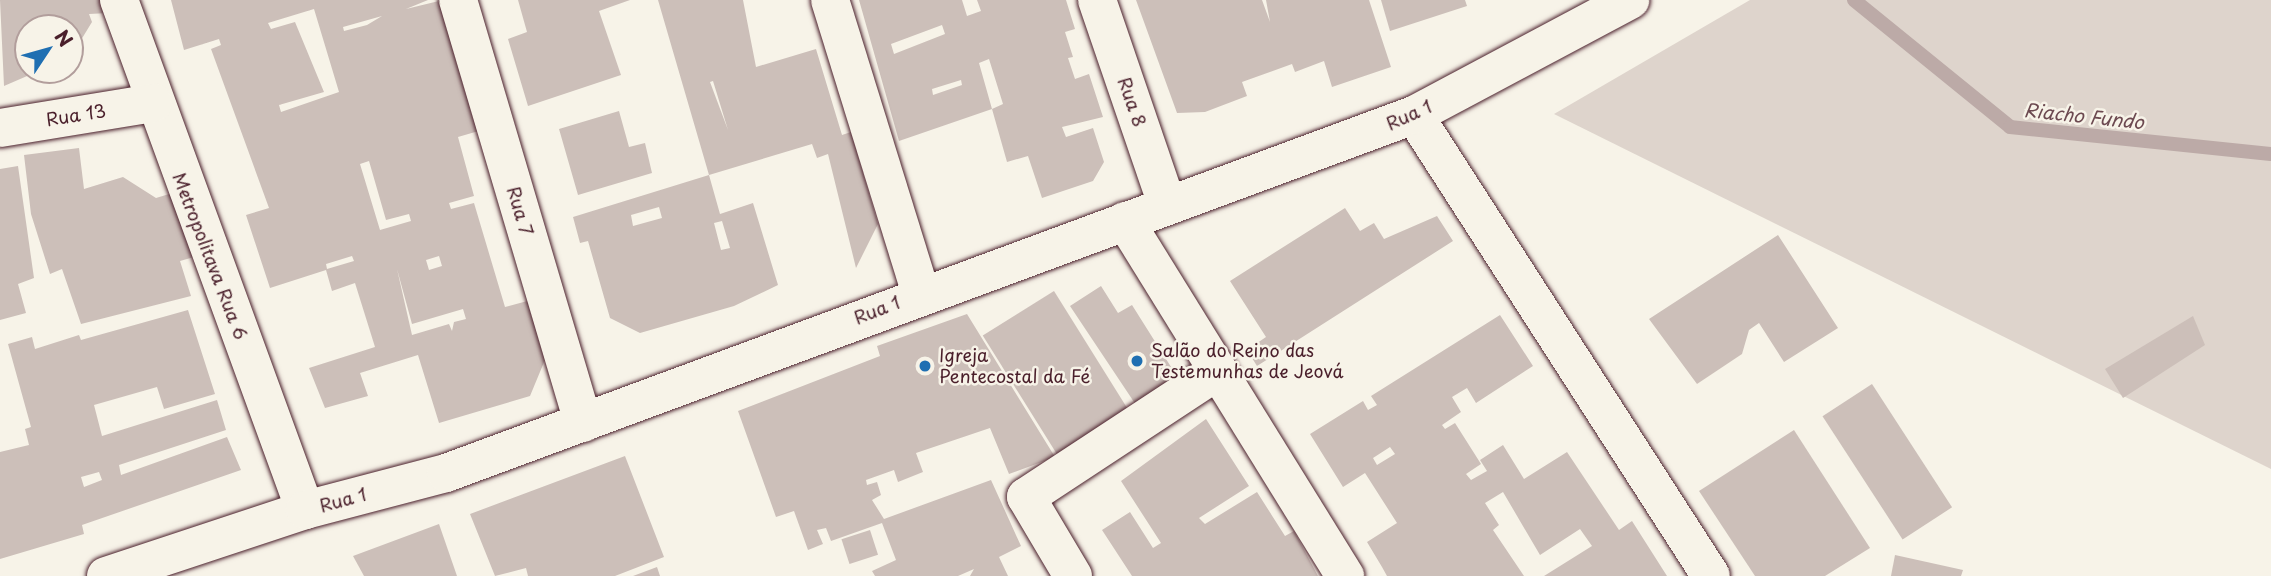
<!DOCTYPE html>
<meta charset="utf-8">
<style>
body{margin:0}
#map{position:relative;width:2271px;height:576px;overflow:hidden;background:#f7f3e8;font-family:"Playpen Sans",sans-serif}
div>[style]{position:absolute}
.green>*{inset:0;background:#ded4cc}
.stream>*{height:14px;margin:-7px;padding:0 7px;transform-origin:7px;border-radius:7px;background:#bcaaa7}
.building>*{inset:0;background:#ccbfb9;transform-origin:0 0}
.roads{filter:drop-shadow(0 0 2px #4a1f2b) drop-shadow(0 0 2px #4a1f2b)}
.minor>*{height:38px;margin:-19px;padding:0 19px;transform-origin:19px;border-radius:19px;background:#f7f3e8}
.dots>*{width:19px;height:19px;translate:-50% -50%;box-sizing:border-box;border:4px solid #f7f3e8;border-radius:50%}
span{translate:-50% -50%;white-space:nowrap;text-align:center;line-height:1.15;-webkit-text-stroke:5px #f7f3e8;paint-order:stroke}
.street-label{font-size:18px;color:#4a1f2b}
.poi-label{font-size:18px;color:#4a1f2b}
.left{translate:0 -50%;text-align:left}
.water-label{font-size:19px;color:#6c4950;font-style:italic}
.north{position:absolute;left:14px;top:14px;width:70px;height:70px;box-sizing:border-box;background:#f7f3e8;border:2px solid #b29e9c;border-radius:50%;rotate:54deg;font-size:19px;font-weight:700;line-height:28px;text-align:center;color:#4a1f2b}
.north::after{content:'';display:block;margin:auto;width:24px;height:32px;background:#1f6fb2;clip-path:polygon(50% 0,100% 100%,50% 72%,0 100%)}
</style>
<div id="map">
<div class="green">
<i style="clip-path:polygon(1750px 0,2271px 0,2271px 469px,1554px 114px)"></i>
</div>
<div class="stream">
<i style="left:1854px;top:0;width:201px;rotate:39.1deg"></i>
<i style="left:2010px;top:127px;width:262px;rotate:5.9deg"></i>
</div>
<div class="building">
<i style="clip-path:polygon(0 0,104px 0,109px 13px,89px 14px,92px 22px,70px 58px,70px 28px,28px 28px,28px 70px,41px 70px,4px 86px)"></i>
<i style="clip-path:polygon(evenodd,171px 0,428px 0,406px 9px,443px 0,482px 130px,458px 137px,474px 196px,449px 203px,451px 209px,474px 203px,505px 307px,531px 300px,547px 355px,530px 396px,439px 423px,418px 355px,360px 373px,368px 396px,325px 408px,309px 368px,375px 347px,355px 283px,332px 291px,326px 270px,270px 288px,246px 215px,269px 208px,211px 49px,221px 45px,219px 39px,184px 50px,171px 0,314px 9px,339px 92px,281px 112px,279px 105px,324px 92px,295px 22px,271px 29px,268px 23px,314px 9px,171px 0,382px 16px,367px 25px,344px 31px,343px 27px,382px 16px,171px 0,369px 161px,386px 220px,409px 214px,411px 221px,380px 230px,360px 164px,369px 161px,171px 0,352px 256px,354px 261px,327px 269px,326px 264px,352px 256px,171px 0,439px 256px,442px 266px,429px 270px,426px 260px,439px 256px,171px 0,397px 269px,412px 324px,463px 309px,466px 319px,454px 322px,452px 331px,449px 324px,412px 335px,397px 269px)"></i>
<i style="clip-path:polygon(518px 0,630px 0,599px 11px,621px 75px,528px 106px,508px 39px,527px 32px)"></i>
<i style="clip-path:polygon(evenodd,658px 0,743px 0,756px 67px,816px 49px,842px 135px,851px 132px,878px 224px,856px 268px,828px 154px,817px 158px,812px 144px,709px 175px,658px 0,713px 81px,728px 130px,710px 82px,713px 81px)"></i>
<i style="clip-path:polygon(evenodd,859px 0,962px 0,967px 16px,981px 11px,977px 0,1066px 0,1075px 29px,1065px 32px,1073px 57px,1068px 58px,1075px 79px,1089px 74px,1103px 117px,1062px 127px,1066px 137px,1093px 128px,1104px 162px,1093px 181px,1042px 198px,1028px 156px,1007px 162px,992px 109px,1003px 104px,989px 59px,979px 63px,992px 109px,899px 141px,859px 0,942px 25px,945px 34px,894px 54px,891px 44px,942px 25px,859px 0,961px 80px,962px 85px,933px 95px,932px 89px,961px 80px)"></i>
<i style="clip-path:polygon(1136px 0,1262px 0,1270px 22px,1266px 0,1369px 0,1391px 67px,1332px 87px,1324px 61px,1295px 72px,1292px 64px,1242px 82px,1247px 96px,1205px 112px,1177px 113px)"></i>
<i style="clip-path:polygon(1381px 0,1465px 0,1467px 6px,1390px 31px)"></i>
<i style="clip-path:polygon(619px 111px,629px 147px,645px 143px,652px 173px,578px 195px,559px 129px)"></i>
<i style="clip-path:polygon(79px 148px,84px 189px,123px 177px,156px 198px,179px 191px,201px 255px,180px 261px,191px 296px,81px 324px,62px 269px,50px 274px,31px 214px,24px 155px)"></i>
<i style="clip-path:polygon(18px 166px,34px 278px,18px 284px,26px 313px,0 320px,0 169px)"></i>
<i style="clip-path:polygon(evenodd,709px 175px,720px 214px,753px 203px,778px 285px,734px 306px,640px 333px,610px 318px,588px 241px,580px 243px,573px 217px,709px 175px,659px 207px,662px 218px,633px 226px,631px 215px,659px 207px,709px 175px,722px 221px,730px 248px,721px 250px,714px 223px,722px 221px)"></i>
<i style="clip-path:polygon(1345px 208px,1360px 231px,1374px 223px,1384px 239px,1437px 216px,1453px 241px,1257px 366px,1247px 350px,1266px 337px,1230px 281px)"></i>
<i style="clip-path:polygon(1778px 235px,1838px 328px,1784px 362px,1759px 323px,1749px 330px,1742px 354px,1697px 384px,1649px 319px)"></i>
<i style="clip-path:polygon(1101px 286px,1118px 313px,1132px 305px,1178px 378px,1136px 405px,1070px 306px)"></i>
<i style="left:1054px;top:291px;width:140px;height:84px;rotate:58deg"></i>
<i style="clip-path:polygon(evenodd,188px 310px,215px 394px,164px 409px,157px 387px,94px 405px,102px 436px,217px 400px,226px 430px,119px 465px,121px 475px,227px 437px,241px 470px,82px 525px,84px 534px,0 559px,0 452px,29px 445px,25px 429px,31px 427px,8px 344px,32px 337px,35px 349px,79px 335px,81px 340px,188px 310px,99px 472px,102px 480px,84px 487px,81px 477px,99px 472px)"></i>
<i style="clip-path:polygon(967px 314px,1055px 457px,1009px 474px,990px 428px,916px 453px,923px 472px,898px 482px,894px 470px,866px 480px,867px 485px,877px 482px,881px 495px,872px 500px,884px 519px,991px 480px,1021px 546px,999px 557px,1008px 576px,970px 576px,974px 569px,958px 576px,875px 576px,872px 571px,896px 560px,882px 523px,831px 541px,826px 528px,817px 530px,823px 544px,808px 550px,794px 511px,776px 517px,738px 411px,880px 356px,877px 346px)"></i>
<i style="clip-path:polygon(evenodd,1500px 315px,1533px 366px,1476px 403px,1467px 388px,1452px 397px,1461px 412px,1442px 425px,1445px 429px,1455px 423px,1481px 464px,1466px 474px,1471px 480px,1487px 471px,1480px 460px,1503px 445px,1524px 479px,1567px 452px,1619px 530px,1632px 521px,1667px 576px,1544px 576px,1592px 546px,1580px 529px,1540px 555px,1503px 492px,1485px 503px,1499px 525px,1493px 530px,1524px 576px,1387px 576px,1382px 567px,1367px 542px,1397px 523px,1365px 473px,1343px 487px,1310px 434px,1363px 401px,1368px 410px,1377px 405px,1371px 396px,1500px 315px,1390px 447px,1395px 454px,1377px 465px,1373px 458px,1390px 447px)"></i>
<i style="clip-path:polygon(2193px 316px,2205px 345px,2123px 398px,2105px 369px)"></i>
<i style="left:1872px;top:384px;width:147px;height:59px;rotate:57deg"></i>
<i style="clip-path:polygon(1206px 419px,1249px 486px,1199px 518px,1205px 524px,1257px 492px,1285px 536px,1294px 531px,1318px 576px,1132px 576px,1102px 530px,1130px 512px,1153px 548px,1161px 543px,1121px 481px)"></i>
<i style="clip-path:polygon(1794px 430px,1870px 548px,1825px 576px,1755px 576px,1699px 491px)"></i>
<i style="clip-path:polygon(625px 456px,664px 557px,615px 576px,528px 576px,526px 568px,495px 576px,470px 514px)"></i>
<i style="clip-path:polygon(439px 524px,457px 576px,364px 576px,353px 556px)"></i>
<i style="left:870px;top:530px;width:26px;height:30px;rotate:72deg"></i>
<i style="clip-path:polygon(1895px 555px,1963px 570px,1961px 576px,1891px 576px)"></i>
<i style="clip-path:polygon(657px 567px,660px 576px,633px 576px)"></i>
</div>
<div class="roads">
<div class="minor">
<i style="left:119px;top:0;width:543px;rotate:69.96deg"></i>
<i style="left:458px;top:0;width:441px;rotate:73.5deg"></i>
<i style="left:830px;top:0;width:308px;rotate:72.8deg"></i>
<i style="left:1097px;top:0;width:216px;rotate:71.1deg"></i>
<i style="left:1414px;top:115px;width:548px;rotate:57.21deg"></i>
<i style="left:0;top:128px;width:155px;rotate:-9.3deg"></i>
<i style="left:1125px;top:221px;width:418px;rotate:58.2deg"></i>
<i style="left:106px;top:576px;width:210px;rotate:-18.3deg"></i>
<i style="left:305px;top:510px;width:146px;rotate:-14.7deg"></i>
<i style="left:446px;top:473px;width:1032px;rotate:-20.3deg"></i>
<i style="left:1414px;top:115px;width:245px;rotate:-28deg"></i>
<i style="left:1073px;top:576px;width:92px;rotate:-120.7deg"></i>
<i style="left:1026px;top:497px;width:230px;rotate:-33.3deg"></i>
</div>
</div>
<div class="dots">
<i style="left:1137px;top:361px;background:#1f6fb2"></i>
<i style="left:925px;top:366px;background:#1f6fb2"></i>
</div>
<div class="street-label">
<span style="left:1132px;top:102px;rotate:71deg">Rua 8</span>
<span style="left:76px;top:115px;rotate:-9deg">Rua 13</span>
<span style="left:1409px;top:115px;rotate:-24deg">Rua 1</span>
<span style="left:520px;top:211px;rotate:74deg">Rua 7</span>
<span style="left:210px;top:256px;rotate:69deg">Metropolitava Rua 6</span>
<span style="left:877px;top:310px;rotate:-21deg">Rua 1</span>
<span style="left:343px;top:500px;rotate:-15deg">Rua 1</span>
</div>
<div class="poi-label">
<span class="left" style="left:1151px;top:361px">Salão do Reino das<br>Testemunhas de Jeová</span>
<span class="left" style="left:939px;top:366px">Igreja<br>Pentecostal da Fé</span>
</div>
<div class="water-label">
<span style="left:2084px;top:116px;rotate:6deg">Riacho Fundo</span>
</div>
<div class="north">N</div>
</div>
